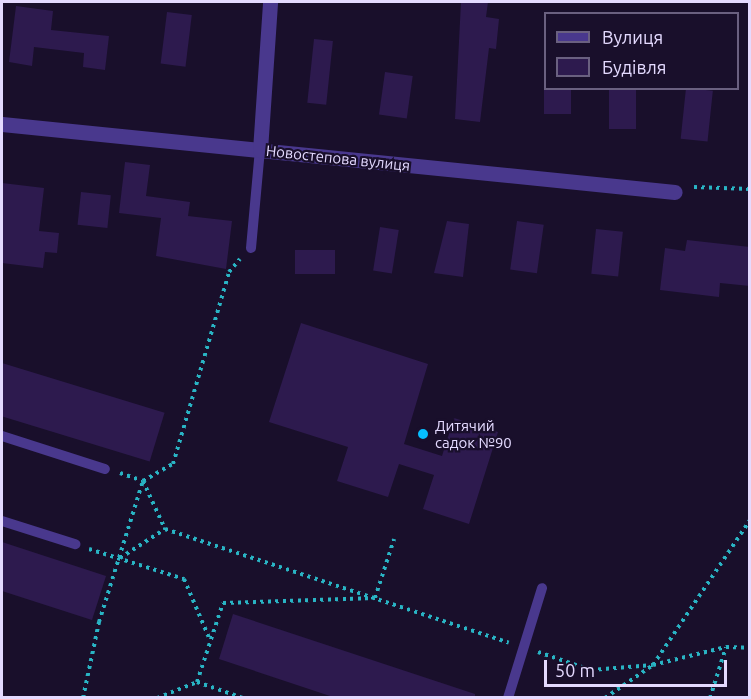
<!DOCTYPE html>
<meta charset="utf-8">
<style>
body{margin:0}
#map{position:relative;width:751px;height:699px;overflow:hidden;background:#190f2b;font-family:Ubuntu,sans-serif}
div>[style]{position:absolute}
.building>*{inset:0;background:#2d1a4e;transform-origin:0 0}
.path>*{height:4px;margin-top:-2px;transform-origin:0;background:repeating-linear-gradient(90deg,#29b4c4 0 3px,transparent 0 7.5px)}
.service>*{height:10px;margin:-5px;padding:0 5px;transform-origin:5px;border-radius:5px;background:#49388d}
.minor>*{height:15px;margin:-7.5px;padding:0 7.5px;transform-origin:7.5px;border-radius:7.5px;background:#49388d}
.dots>*{width:16px;height:16px;translate:-50% -50%;box-sizing:border-box;border:3px solid #190f2b;border-radius:50%}
span{translate:-50% -50%;white-space:nowrap;text-align:center;line-height:1.15;-webkit-text-stroke:4.5px #190f2b;paint-order:stroke}
.street-label{font-size:15px;color:#e4daff}
.poi-label{font-size:15px;color:#e4daff}
.left{translate:0 -50%;text-align:left}
.frame{position:absolute;inset:0;border:3px solid #e4daff;pointer-events:none}
.legend{position:absolute;left:544px;top:12px;width:195px;height:78px;box-sizing:border-box;background:#190f2b;border:2px solid #6a6080;margin:0;padding:8px 10px;list-style:none;font-size:18px;color:#e4daff}
.legend li{display:flex;align-items:center;gap:12px;height:30px}
.legend b{width:30px;border:2px solid #6a6080}
.scale{position:absolute;left:544px;top:660px;width:183px;height:27px;box-sizing:border-box;border:3px solid #e4daff;border-top:0;padding-left:8px;font-size:18px;line-height:21px;white-space:nowrap;color:#e4daff;-webkit-text-stroke:4px #190f2b;paint-order:stroke}
</style>
<div id="map">
<div class="building">
<i style="clip-path:polygon(461px 2px,488px 2px,486px 17px,499px 19px,496px 49px,489px 48px,480px 122px,455px 119px)"></i>
<i style="clip-path:polygon(16px 6px,53px 11px,51px 30px,109px 36px,105px 70px,83px 67px,84px 53px,34px 47px,32px 66px,9px 62px)"></i>
<i style="left:167px;top:12px;width:25px;height:52px;rotate:7deg"></i>
<i style="left:314px;top:39px;width:19px;height:64px;rotate:6deg"></i>
<i style="left:385px;top:72px;width:28px;height:43px;rotate:8deg"></i>
<i style="left:544px;top:88px;width:27px;height:26px"></i>
<i style="left:609px;top:88px;width:27px;height:41px"></i>
<i style="left:686px;top:88px;width:27px;height:51px;rotate:6deg"></i>
<i style="clip-path:polygon(125px 162px,150px 165px,146px 196px,190px 202px,188px 216px,232px 221px,226px 269px,156px 256px,161px 218px,119px 213px)"></i>
<i style="clip-path:polygon(2px 183px,44px 188px,39px 231px,59px 233px,57px 253px,45px 252px,43px 268px,2px 263px)"></i>
<i style="left:81px;top:192px;width:30px;height:33px;rotate:6deg"></i>
<i style="clip-path:polygon(447px 221px,469px 224px,463px 277px,434px 273px)"></i>
<i style="left:517px;top:221px;width:27px;height:49px;rotate:8deg"></i>
<i style="left:380px;top:227px;width:19px;height:44px;rotate:9deg"></i>
<i style="left:596px;top:229px;width:27px;height:45px;rotate:6deg"></i>
<i style="clip-path:polygon(687px 240px,750px 247px,750px 286px,720px 283px,719px 297px,660px 290px,665px 248px,685px 251px)"></i>
<i style="left:335px;top:250px;width:24px;height:40px;rotate:90deg"></i>
<i style="clip-path:polygon(301px 323px,428px 364px,404px 444px,442px 456px,454px 418px,498px 432px,469px 524px,423px 509px,434px 475px,399px 464px,388px 497px,337px 481px,348px 447px,269px 422px)"></i>
<i style="left:2px;top:363px;width:170px;height:51px;rotate:17deg"></i>
<i style="clip-path:polygon(2px 542px,106px 576px,92px 620px,2px 591px)"></i>
<i style="clip-path:polygon(233px 614px,475px 694px,475px 698px,336px 698px,219px 659px)"></i>
</div>
<div class="path">
<i style="left:694px;top:187px;width:56px;rotate:2deg"></i>
<i style="left:120px;top:473px;width:24px;rotate:19deg"></i>
<i style="left:143px;top:481px;width:53px;rotate:65.4deg"></i>
<i style="left:165px;top:529px;width:362px;rotate:18.3deg"></i>
<i style="left:89px;top:549px;width:100px;rotate:17.5deg"></i>
<i style="left:184px;top:579px;width:66px;rotate:66.9deg"></i>
<i style="left:120px;top:558px;width:54px;rotate:-32.8deg"></i>
<i style="left:538px;top:652px;width:56px;rotate:18.8deg"></i>
<i style="left:591px;top:670px;width:62px;rotate:-4.6deg"></i>
<i style="left:653px;top:665px;width:75px;rotate:-13.9deg"></i>
<i style="left:726px;top:647px;width:24px;rotate:2deg"></i>
<i style="left:197px;top:682px;width:83px;rotate:-71.8deg"></i>
<i style="left:223px;top:603px;width:152px;rotate:-1.9deg"></i>
<i style="left:375px;top:598px;width:62px;rotate:-72.1deg"></i>
<i style="left:83px;top:698px;width:78px;rotate:-78.1deg"></i>
<i style="left:99px;top:622px;width:148px;rotate:-72.7deg"></i>
<i style="left:143px;top:481px;width:34px;rotate:-30deg"></i>
<i style="left:173px;top:464px;width:200px;rotate:-73.7deg"></i>
<i style="left:229px;top:272px;width:17px;rotate:-50deg"></i>
<i style="left:157px;top:698px;width:43px;rotate:-21.8deg"></i>
<i style="left:197px;top:682px;width:49px;rotate:19.2deg"></i>
<i style="left:605px;top:698px;width:58px;rotate:-34.5deg"></i>
<i style="left:653px;top:665px;width:174px;rotate:-56.2deg"></i>
<i style="left:710px;top:698px;width:53px;rotate:-72.6deg"></i>
</div>
<div class="service">
<i style="left:251px;top:248px;width:98px;rotate:-84.8deg"></i>
<i style="left:2px;top:436px;width:108px;rotate:17.8deg"></i>
<i style="left:2px;top:521px;width:77px;rotate:17.5deg"></i>
<i style="left:508px;top:698px;width:115px;rotate:-72.8deg"></i>
</div>
<div class="minor">
<i style="left:2px;top:124px;width:676px;rotate:5.77deg"></i>
<i style="left:260px;top:150px;width:148px;rotate:-86.1deg"></i>
</div>
<div class="dots">
<i style="left:423px;top:434px;background:#06beff"></i>
</div>
<div class="street-label">
<span style="left:338px;top:158px;rotate:6deg">Новостепова вулиця</span>
</div>
<div class="poi-label">
<span class="left" style="left:435px;top:434px">Дитячий<br>садок №90</span>
</div>
<div class="frame"></div>
<ul class="legend">
<li><b style="height:8px;background:#49388d"></b>Вулиця</li>
<li><b style="height:16px;background:#2d1a4e"></b>Будівля</li>
</ul>
<div class="scale">50 m</div>
</div>
